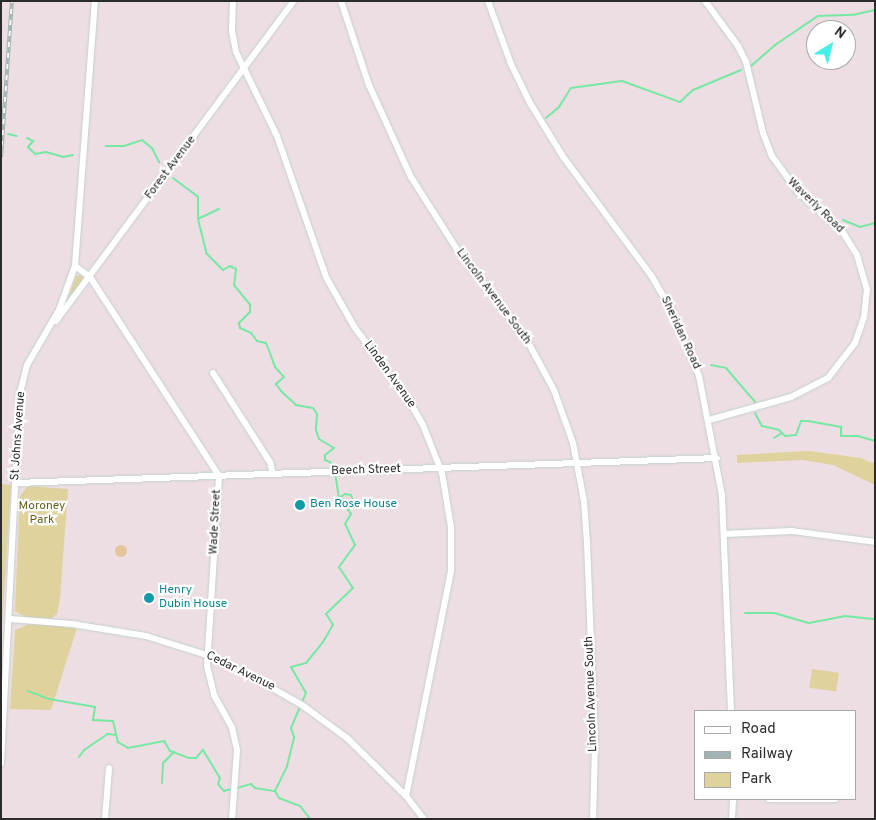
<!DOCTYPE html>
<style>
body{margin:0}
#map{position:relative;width:876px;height:820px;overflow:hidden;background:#ecdee2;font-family:Overpass,sans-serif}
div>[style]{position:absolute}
.green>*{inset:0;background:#dfd29d;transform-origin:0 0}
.pitch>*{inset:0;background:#e6c49a}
.round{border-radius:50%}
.stream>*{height:2px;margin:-1px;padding:0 1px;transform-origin:1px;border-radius:1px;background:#77e8a4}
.roads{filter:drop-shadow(0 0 1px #c2d1d0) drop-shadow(0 0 1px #c2d1d0)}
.minor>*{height:6px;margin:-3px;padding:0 3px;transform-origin:3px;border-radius:3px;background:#fff}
.rail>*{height:4px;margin-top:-2px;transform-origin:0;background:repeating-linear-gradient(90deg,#fff 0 5.5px,#a1b4b4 0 11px);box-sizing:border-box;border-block:1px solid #a1b4b4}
.dots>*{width:14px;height:14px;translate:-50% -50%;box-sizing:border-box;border:2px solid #fff;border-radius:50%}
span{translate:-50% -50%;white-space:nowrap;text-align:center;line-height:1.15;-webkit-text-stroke:4.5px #fff;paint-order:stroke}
.street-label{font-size:12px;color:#2b2b2b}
.culture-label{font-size:12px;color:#0d838f}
.left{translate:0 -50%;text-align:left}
.park-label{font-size:12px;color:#645f1e}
.frame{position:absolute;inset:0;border:2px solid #2b2b2b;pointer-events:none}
.legend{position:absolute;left:694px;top:710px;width:162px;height:90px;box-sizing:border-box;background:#fff;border:1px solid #aaa;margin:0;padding:6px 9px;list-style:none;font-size:15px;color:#2b2b2b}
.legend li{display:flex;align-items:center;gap:10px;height:25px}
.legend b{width:25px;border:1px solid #aaa}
.north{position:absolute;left:806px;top:20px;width:50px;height:50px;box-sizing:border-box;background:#fff;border:1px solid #aaa;border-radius:50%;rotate:36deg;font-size:14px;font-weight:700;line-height:20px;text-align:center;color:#2b2b2b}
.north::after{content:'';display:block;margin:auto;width:18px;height:22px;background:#47f0e7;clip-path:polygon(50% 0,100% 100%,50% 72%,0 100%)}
</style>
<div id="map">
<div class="green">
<i style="clip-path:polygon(80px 275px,85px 280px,67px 302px,76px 276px)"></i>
<i style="clip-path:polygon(809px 451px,861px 458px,875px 464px,875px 485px,833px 465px,803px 460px,737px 463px,737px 455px)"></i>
<i style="clip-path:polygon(1px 484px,11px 485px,1px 641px)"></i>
<i style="clip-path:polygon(28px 486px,68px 489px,60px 598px,57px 614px,50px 619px,25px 617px,15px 611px,20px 496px)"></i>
<i style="clip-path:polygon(29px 624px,77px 628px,51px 710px,10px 709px,15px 630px)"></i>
<i style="left:812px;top:669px;width:27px;height:19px;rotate:8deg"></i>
</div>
<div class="pitch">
<i class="round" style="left:115px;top:545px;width:12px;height:12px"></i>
</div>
<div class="stream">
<i style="left:751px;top:66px;width:32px;rotate:-41deg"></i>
<i style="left:775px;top:45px;width:52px;rotate:-34deg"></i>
<i style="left:818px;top:16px;width:35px;rotate:-2deg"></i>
<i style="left:853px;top:15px;width:23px;rotate:-13deg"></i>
<i style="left:546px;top:118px;width:17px;rotate:-40deg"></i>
<i style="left:559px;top:107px;width:22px;rotate:-58deg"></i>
<i style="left:571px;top:88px;width:51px;rotate:-7.8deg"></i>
<i style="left:622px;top:81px;width:62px;rotate:19.9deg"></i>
<i style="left:680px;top:102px;width:18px;rotate:-43deg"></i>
<i style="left:693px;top:90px;width:52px;rotate:-22.6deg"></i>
<i style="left:8px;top:134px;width:9px;rotate:13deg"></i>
<i style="left:27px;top:138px;width:7px;rotate:27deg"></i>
<i style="left:33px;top:141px;width:8px;rotate:130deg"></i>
<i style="left:28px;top:147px;width:10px;rotate:45deg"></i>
<i style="left:35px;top:154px;width:11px;rotate:-10deg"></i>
<i style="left:46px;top:152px;width:18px;rotate:16deg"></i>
<i style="left:63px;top:157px;width:10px;rotate:-11deg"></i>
<i style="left:106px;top:146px;width:18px"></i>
<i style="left:124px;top:146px;width:19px;rotate:-18deg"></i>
<i style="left:142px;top:140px;width:13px;rotate:39deg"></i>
<i style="left:152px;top:148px;width:16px;rotate:63deg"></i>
<i style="left:173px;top:178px;width:31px;rotate:37deg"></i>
<i style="left:198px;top:197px;width:21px;rotate:90deg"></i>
<i style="left:219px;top:209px;width:23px;rotate:155deg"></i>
<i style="left:198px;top:219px;width:36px;rotate:76deg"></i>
<i style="left:207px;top:254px;width:23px;rotate:45deg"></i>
<i style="left:223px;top:270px;width:8px;rotate:-30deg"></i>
<i style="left:230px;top:266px;width:7px;rotate:27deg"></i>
<i style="left:236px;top:269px;width:16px;rotate:97deg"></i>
<i style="left:234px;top:285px;width:26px;rotate:51deg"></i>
<i style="left:250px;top:305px;width:7px;rotate:90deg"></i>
<i style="left:250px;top:312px;width:16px;rotate:135deg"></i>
<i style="left:239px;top:323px;width:5px;rotate:79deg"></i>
<i style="left:240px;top:328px;width:12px;rotate:24deg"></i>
<i style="left:251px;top:333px;width:10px;rotate:53deg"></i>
<i style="left:257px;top:341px;width:9px;rotate:13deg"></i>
<i style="left:266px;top:343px;width:26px;rotate:69deg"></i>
<i style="left:275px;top:367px;width:13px;rotate:48deg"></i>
<i style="left:284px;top:377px;width:11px;rotate:139deg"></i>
<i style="left:276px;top:384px;width:9px;rotate:54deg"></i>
<i style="left:281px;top:391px;width:21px;rotate:43deg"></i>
<i style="left:296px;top:405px;width:17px;rotate:10deg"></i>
<i style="left:313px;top:408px;width:7px;rotate:56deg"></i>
<i style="left:317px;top:414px;width:16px;rotate:94deg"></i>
<i style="left:316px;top:430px;width:9px;rotate:72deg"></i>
<i style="left:319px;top:439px;width:17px;rotate:31deg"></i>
<i style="left:334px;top:448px;width:11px;rotate:142deg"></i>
<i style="left:325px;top:455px;width:5px;rotate:90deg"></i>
<i style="left:325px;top:460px;width:5px;rotate:22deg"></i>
<i style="left:330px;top:462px;width:9px;rotate:63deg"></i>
<i style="left:843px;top:220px;width:18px;rotate:22deg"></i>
<i style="left:860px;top:227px;width:16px;rotate:-15deg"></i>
<i style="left:711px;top:365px;width:15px;rotate:11deg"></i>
<i style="left:726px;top:368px;width:45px;rotate:49.5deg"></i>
<i style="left:755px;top:413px;width:15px;rotate:62deg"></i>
<i style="left:762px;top:426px;width:17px;rotate:13deg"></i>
<i style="left:779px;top:430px;width:8px;rotate:45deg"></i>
<i style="left:785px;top:436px;width:11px;rotate:-5deg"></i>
<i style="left:796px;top:435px;width:15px;rotate:-70deg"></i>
<i style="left:801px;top:421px;width:7px"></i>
<i style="left:808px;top:421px;width:34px;rotate:10deg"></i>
<i style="left:841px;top:427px;width:9px;rotate:90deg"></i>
<i style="left:841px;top:436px;width:17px"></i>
<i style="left:858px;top:436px;width:18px;rotate:16deg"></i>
<i style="left:774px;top:438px;width:9px;rotate:-32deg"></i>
<i style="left:745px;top:613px;width:29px"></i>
<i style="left:774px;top:613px;width:36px;rotate:16deg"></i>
<i style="left:809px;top:623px;width:37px;rotate:-11deg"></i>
<i style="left:845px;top:616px;width:30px;rotate:6deg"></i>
<i style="left:28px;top:691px;width:22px;rotate:21deg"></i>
<i style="left:49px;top:699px;width:47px;rotate:9.9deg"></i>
<i style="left:95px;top:707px;width:13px;rotate:99deg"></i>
<i style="left:93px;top:720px;width:20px;rotate:3deg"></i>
<i style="left:113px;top:721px;width:22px;rotate:77deg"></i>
<i style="left:118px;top:742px;width:12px;rotate:31deg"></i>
<i style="left:128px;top:748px;width:37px;rotate:-11deg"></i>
<i style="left:164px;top:741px;width:12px;rotate:59deg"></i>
<i style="left:170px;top:751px;width:20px;rotate:20deg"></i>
<i style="left:189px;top:758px;width:7px"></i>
<i style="left:196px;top:758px;width:11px;rotate:-49deg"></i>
<i style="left:203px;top:750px;width:33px;rotate:59deg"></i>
<i style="left:220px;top:778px;width:6px;rotate:108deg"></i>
<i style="left:218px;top:784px;width:9px;rotate:49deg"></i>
<i style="left:224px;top:791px;width:8px;rotate:-14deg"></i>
<i style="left:79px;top:757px;width:9px;rotate:-54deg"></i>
<i style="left:84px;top:750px;width:29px;rotate:-34deg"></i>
<i style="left:108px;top:734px;width:8px;rotate:7deg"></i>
<i style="left:162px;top:783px;width:20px;rotate:-87deg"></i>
<i style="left:163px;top:763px;width:16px;rotate:-45deg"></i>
<i style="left:237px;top:788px;width:15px;rotate:-16deg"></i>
<i style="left:251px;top:784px;width:6px;rotate:45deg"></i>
<i style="left:255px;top:788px;width:20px;rotate:9deg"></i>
<i style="left:275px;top:791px;width:8px;rotate:60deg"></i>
<i style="left:279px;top:798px;width:22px;rotate:21deg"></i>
<i style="left:300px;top:806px;width:16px;rotate:52deg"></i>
<i style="left:275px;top:791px;width:28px;rotate:-64deg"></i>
<i style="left:287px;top:766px;width:30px;rotate:-76deg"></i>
<i style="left:294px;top:737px;width:9px;rotate:-108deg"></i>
<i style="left:291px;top:728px;width:38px;rotate:-67deg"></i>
<i style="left:306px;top:693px;width:30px;rotate:-120deg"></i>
<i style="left:291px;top:667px;width:16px;rotate:-15deg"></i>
<i style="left:306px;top:663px;width:27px;rotate:-51deg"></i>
<i style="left:323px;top:642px;width:20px;rotate:-60deg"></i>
<i style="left:333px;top:625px;width:13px;rotate:-122deg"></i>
<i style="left:326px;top:614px;width:37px;rotate:-44deg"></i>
<i style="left:353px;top:588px;width:25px;rotate:-124deg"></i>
<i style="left:339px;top:567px;width:27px;rotate:-54deg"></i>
<i style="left:355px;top:545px;width:23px;rotate:-115deg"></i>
<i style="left:345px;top:524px;width:12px;rotate:-59deg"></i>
<i style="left:351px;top:514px;width:5px;rotate:-127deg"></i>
<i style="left:348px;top:510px;width:10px;rotate:-61deg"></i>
<i style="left:353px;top:501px;width:6px;rotate:-108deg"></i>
<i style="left:351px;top:495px;width:6px;rotate:-171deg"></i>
<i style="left:345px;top:494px;width:7px;rotate:146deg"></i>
<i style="left:339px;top:498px;width:24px;rotate:-99deg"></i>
</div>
<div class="roads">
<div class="minor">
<i style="left:233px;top:1px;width:30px;rotate:92deg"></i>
<i style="left:232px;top:31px;width:21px;rotate:79deg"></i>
<i style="left:236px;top:52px;width:93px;rotate:64deg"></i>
<i style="left:277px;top:136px;width:149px;rotate:70.8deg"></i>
<i style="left:326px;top:277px;width:59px;rotate:60.4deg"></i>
<i style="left:355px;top:328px;width:89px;rotate:53.3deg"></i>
<i style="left:408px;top:399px;width:30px;rotate:60deg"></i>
<i style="left:423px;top:425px;width:52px;rotate:68.4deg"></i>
<i style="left:442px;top:473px;width:55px;rotate:80.5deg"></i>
<i style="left:451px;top:527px;width:44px;rotate:90deg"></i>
<i style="left:451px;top:571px;width:229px;rotate:101.3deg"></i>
<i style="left:341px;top:1px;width:89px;rotate:71.6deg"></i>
<i style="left:369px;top:85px;width:101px;rotate:65.5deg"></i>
<i style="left:411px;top:177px;width:84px;rotate:57.6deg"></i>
<i style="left:456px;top:248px;width:118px;rotate:52.5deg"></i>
<i style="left:528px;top:342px;width:55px;rotate:61.6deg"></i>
<i style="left:554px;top:390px;width:56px;rotate:70.3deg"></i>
<i style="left:573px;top:443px;width:59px;rotate:79.3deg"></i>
<i style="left:584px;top:501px;width:42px;rotate:85.9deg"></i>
<i style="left:587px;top:543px;width:202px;rotate:87.7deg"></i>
<i style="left:595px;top:745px;width:74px;rotate:91.5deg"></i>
<i style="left:488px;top:1px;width:67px;rotate:69.9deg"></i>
<i style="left:511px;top:64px;width:43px;rotate:64deg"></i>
<i style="left:530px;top:103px;width:65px;rotate:58.3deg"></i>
<i style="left:564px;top:158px;width:146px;rotate:53.4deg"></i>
<i style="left:651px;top:275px;width:39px;rotate:60deg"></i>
<i style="left:671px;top:309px;width:73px;rotate:67.3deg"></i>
<i style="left:699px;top:376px;width:122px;rotate:79.1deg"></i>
<i style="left:722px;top:496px;width:215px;rotate:87.6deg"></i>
<i style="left:705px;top:1px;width:56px;rotate:53.7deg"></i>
<i style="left:738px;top:46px;width:18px;rotate:63deg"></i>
<i style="left:746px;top:62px;width:73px;rotate:76.5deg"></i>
<i style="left:763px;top:133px;width:25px;rotate:69deg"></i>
<i style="left:772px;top:156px;width:44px;rotate:54.2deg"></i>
<i style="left:798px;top:192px;width:59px;rotate:41.6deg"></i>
<i style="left:842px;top:231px;width:28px;rotate:58deg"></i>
<i style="left:857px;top:255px;width:35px;rotate:74deg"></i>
<i style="left:867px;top:289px;width:28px;rotate:96deg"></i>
<i style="left:864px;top:317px;width:28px;rotate:109deg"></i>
<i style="left:855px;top:343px;width:44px;rotate:127.6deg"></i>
<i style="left:828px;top:378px;width:42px;rotate:152.8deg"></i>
<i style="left:791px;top:397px;width:85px;rotate:164.3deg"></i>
<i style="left:75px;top:266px;width:19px;rotate:36deg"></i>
<i style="left:90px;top:277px;width:237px;rotate:57deg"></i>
<i style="left:219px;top:476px;width:190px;rotate:93.6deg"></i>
<i style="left:207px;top:666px;width:30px;rotate:76deg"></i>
<i style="left:214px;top:695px;width:38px;rotate:61deg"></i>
<i style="left:232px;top:728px;width:23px;rotate:77deg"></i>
<i style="left:237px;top:750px;width:69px;rotate:94.1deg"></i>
<i style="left:56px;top:321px;width:399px;rotate:-53.4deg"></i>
<i style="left:213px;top:373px;width:106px;rotate:57.4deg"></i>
<i style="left:270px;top:462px;width:12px;rotate:76deg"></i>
<i style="left:16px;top:483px;width:701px;rotate:-2.04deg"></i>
<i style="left:724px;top:534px;width:68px;rotate:-2.5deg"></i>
<i style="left:792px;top:531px;width:84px;rotate:7.5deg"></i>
<i style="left:11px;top:619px;width:61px;rotate:4.7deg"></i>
<i style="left:72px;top:624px;width:75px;rotate:9.2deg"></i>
<i style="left:146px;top:636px;width:64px;rotate:17.3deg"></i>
<i style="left:207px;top:655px;width:41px;rotate:24.7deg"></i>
<i style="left:244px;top:672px;width:67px;rotate:29.6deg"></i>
<i style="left:302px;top:705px;width:56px;rotate:36.3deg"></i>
<i style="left:347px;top:738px;width:83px;rotate:44.5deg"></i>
<i style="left:406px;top:796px;width:29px;rotate:52deg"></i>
<i style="left:1px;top:763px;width:370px;rotate:-87.1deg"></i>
<i style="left:20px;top:393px;width:29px;rotate:-76deg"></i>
<i style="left:27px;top:365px;width:64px;rotate:-59.8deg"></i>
<i style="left:59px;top:310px;width:47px;rotate:-70deg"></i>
<i style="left:75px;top:266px;width:266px;rotate:-85.7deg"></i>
<i style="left:769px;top:799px;width:66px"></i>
<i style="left:105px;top:819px;width:51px;rotate:-85.5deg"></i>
<i style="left:732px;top:819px;width:20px;rotate:-87deg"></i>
</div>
</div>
<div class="rail">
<i style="left:1px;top:157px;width:156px;rotate:-86deg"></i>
</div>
<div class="dots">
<i style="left:300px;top:505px;background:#0f9aa8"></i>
<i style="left:149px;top:598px;background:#0f9aa8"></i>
</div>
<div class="street-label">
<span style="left:171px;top:168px;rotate:-53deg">Forest Avenue</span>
<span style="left:815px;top:206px;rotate:44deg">Waverly Road</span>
<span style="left:493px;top:297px;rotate:53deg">Lincoln Avenue South</span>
<span style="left:680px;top:333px;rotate:65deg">Sheridan Road</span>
<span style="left:389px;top:375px;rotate:54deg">Linden Avenue</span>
<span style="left:19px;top:436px;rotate:-86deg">St Johns Avenue</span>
<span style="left:366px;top:471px;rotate:-2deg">Beech Street</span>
<span style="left:216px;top:522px;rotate:-87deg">Wade Street</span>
<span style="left:240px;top:672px;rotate:26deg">Cedar Avenue</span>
<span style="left:592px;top:694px;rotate:-92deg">Lincoln Avenue South</span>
</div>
<div class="culture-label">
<span class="left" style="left:310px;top:505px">Ben Rose House</span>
<span class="left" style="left:159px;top:598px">Henry<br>Dubin House</span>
</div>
<div class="park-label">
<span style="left:42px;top:514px">Moroney<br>Park</span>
</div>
<div class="frame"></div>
<ul class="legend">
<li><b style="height:6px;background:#fff"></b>Road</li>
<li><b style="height:6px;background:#a1b4b4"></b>Railway</li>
<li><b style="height:14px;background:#dfd29d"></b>Park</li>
</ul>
<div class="north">N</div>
</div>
